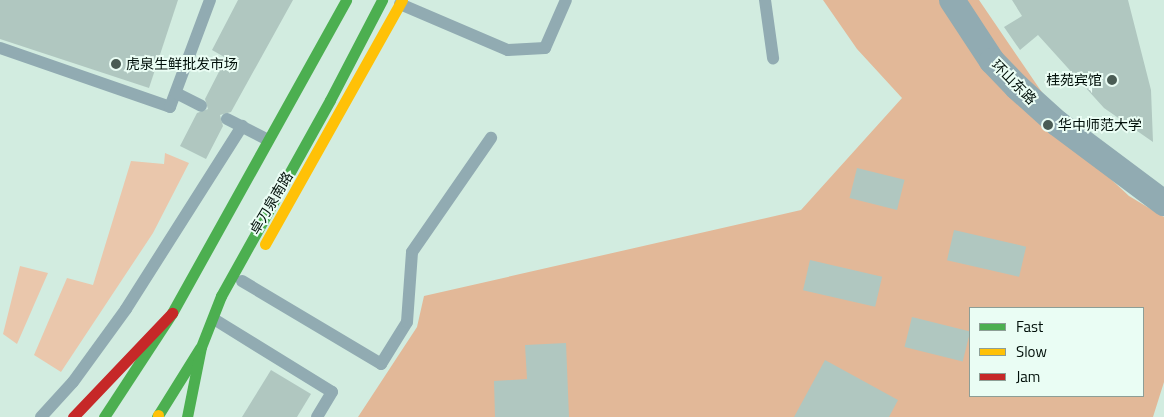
<!DOCTYPE html>
<meta charset="utf-8">
<style>
body{margin:0}
#map{position:relative;width:1164px;height:417px;overflow:hidden;background:#d2ece0;font-family:"Titillium Web","Noto Sans SC",sans-serif}
div>[style]{position:absolute}
.green>*{inset:0;background:#eac7ac}
.forest>*{inset:0;background:#e2b898}
.building>*{inset:0;background:#b0c7c0;transform-origin:0 0}
.lane>*{height:12px;margin:-6px;padding:0 6px;transform-origin:6px;border-radius:6px;background:#91abb2}
.street>*{height:26px;margin:-13px;padding:0 13px;transform-origin:13px;border-radius:13px;background:#91abb2}
.fast>*{height:11px;margin:-5.5px;padding:0 5.5px;transform-origin:5.5px;border-radius:5.5px;background:#4caf50}
.slow>*{height:11px;margin:-5.5px;padding:0 5.5px;transform-origin:5.5px;border-radius:5.5px;background:#ffc107}
.jam>*{height:11px;margin:-5.5px;padding:0 5.5px;transform-origin:5.5px;border-radius:5.5px;background:#c62828}
.fast-bridge>*{height:11px;margin:-5.5px;padding:0 5.5px;transform-origin:5.5px;border-radius:5.5px;background:#4caf50}
.dots>*{width:14px;height:14px;translate:-50% -50%;box-sizing:border-box;border:2px solid #eafdf4;border-radius:50%}
span{translate:-50% -50%;white-space:nowrap;text-align:center;line-height:1.15;-webkit-text-stroke:4px #eafdf4;paint-order:stroke}
.poi-label{font-size:14px;color:#010f09}
.left{translate:0 -50%;text-align:left}
.right{translate:-100% -50%;text-align:right}
.street-label{font-size:14px;color:#010f09}
.legend{position:absolute;left:969px;top:307px;width:175px;height:90px;box-sizing:border-box;background:#eafdf4;border:1px solid #8d9e96;margin:0;padding:6px 9px;list-style:none;font-size:15px;color:#010f09}
.legend li{display:flex;align-items:center;gap:10px;height:25px}
.legend b{width:25px;border:1px solid #8d9e96}
</style>
<div id="map">
<div class="green">
<i style="clip-path:polygon(165px 153px,189px 163px,153px 233px,61px 372px,34px 355px,67px 278px,93px 285px,131px 161px,164px 164px)"></i>
<i style="clip-path:polygon(20px 266px,48px 273px,17px 344px,3px 334px)"></i>
</div>
<div class="forest">
<i style="clip-path:polygon(evenodd,823px 0,979px 0,1084px 154px,1129px 196px,1164px 217px,1164px 382px,1153px 417px,358px 417px,417px 327px,424px 296px,801px 210px,902px 98px,857px 49px,823px 0,970px 308px,1143px 308px,1143px 396px,970px 396px,970px 308px)"></i>
</div>
<div class="building">
<i style="clip-path:polygon(0 0,178px 0,149px 88px,0 39px)"></i>
<i style="clip-path:polygon(238px 0,293px 0,231px 112px,220px 115px,223px 126px,206px 159px,180px 146px,197px 113px,208px 109px,205px 99px,226px 58px,212px 50px)"></i>
<i style="clip-path:polygon(1012px 0,1128px 0,1151px 90px,1153px 142px,1104px 108px,1038px 35px,1020px 50px,1004px 27px,1022px 16px)"></i>
<i style="left:857px;top:168px;width:49px;height:31px;rotate:14deg"></i>
<i style="left:954px;top:230px;width:74px;height:31px;rotate:13deg"></i>
<i style="left:810px;top:260px;width:74px;height:31px;rotate:13deg"></i>
<i style="left:912px;top:317px;width:60px;height:31px;rotate:14deg"></i>
<i style="clip-path:polygon(566px 343px,569px 417px,495px 417px,494px 381px,527px 379px,525px 345px)"></i>
<i style="clip-path:polygon(825px 360px,898px 400px,889px 417px,794px 417px)"></i>
<i style="clip-path:polygon(271px 370px,311px 394px,297px 417px,242px 417px)"></i>
</div>
<div class="lane">
<i style="left:765px;top:0;width:59px;rotate:82.1deg"></i>
<i style="left:400px;top:4px;width:117px;rotate:23.1deg"></i>
<i style="left:508px;top:50px;width:37px;rotate:-3deg"></i>
<i style="left:545px;top:48px;width:52px;rotate:-66.4deg"></i>
<i style="left:0;top:48px;width:180px;rotate:19.1deg"></i>
<i style="left:170px;top:107px;width:114px;rotate:-69.5deg"></i>
<i style="left:176px;top:93px;width:28px;rotate:27deg"></i>
<i style="left:227px;top:119px;width:46px;rotate:27.1deg"></i>
<i style="left:242px;top:281px;width:162px;rotate:30.8deg"></i>
<i style="left:381px;top:364px;width:49px;rotate:-58.2deg"></i>
<i style="left:407px;top:322px;width:70px;rotate:-85.9deg"></i>
<i style="left:412px;top:252px;width:139px;rotate:-55.3deg"></i>
<i style="left:217px;top:321px;width:135px;rotate:31.7deg"></i>
<i style="left:332px;top:392px;width:29px;rotate:121deg"></i>
<i style="left:41px;top:417px;width:47px;rotate:-47.6deg"></i>
<i style="left:73px;top:382px;width:90px;rotate:-54deg"></i>
<i style="left:126px;top:309px;width:217px;rotate:-57.6deg"></i>
</div>
<div class="street">
<i style="left:952px;top:0;width:73px;rotate:56.7deg"></i>
<i style="left:992px;top:61px;width:36px;rotate:46deg"></i>
<i style="left:1017px;top:87px;width:54px;rotate:42deg"></i>
<i style="left:1057px;top:123px;width:134px;rotate:36.8deg"></i>
</div>
<div class="fast">
<i style="left:330px;top:100px;width:113px;rotate:-62.5deg"></i>
<i style="left:104px;top:417px;width:124px;rotate:-56.8deg"></i>
<i style="left:172px;top:313px;width:358px;rotate:-60.9deg"></i>
<i style="left:157px;top:417px;width:81px;rotate:-58.1deg"></i>
</div>
<div class="slow">
<i style="left:265px;top:244px;width:280px;rotate:-60.7deg"></i>
<i style="left:158px;top:415px;width:2px;rotate:90deg"></i>
</div>
<div class="jam">
<i style="left:73px;top:417px;width:144px;rotate:-46.4deg"></i>
</div>
<div class="fast-bridge">
<i style="left:187px;top:417px;width:71px;rotate:-78.7deg"></i>
<i style="left:201px;top:347px;width:55px;rotate:-68.6deg"></i>
<i style="left:221px;top:296px;width:224px;rotate:-60.9deg"></i>
</div>
<div class="dots">
<i style="left:116px;top:64px;background:#4a5c54"></i>
<i style="left:1112px;top:80px;background:#4a5c54"></i>
<i style="left:1048px;top:125px;background:#4a5c54"></i>
</div>
<div class="poi-label">
<span class="left" style="left:126px;top:64px">虎泉生鲜批发市场</span>
<span class="right" style="left:1102px;top:80px">桂苑宾馆</span>
<span class="left" style="left:1058px;top:125px">华中师范大学</span>
</div>
<div class="street-label">
<span style="left:1014px;top:82px;rotate:45deg">环山东路</span>
<span style="left:271px;top:203px;rotate:-59deg">卓刀泉南路</span>
</div>
<ul class="legend">
<li><b style="height:6px;background:#4caf50"></b>Fast</li>
<li><b style="height:6px;background:#ffc107"></b>Slow</li>
<li><b style="height:6px;background:#c62828"></b>Jam</li>
</ul>
</div>
